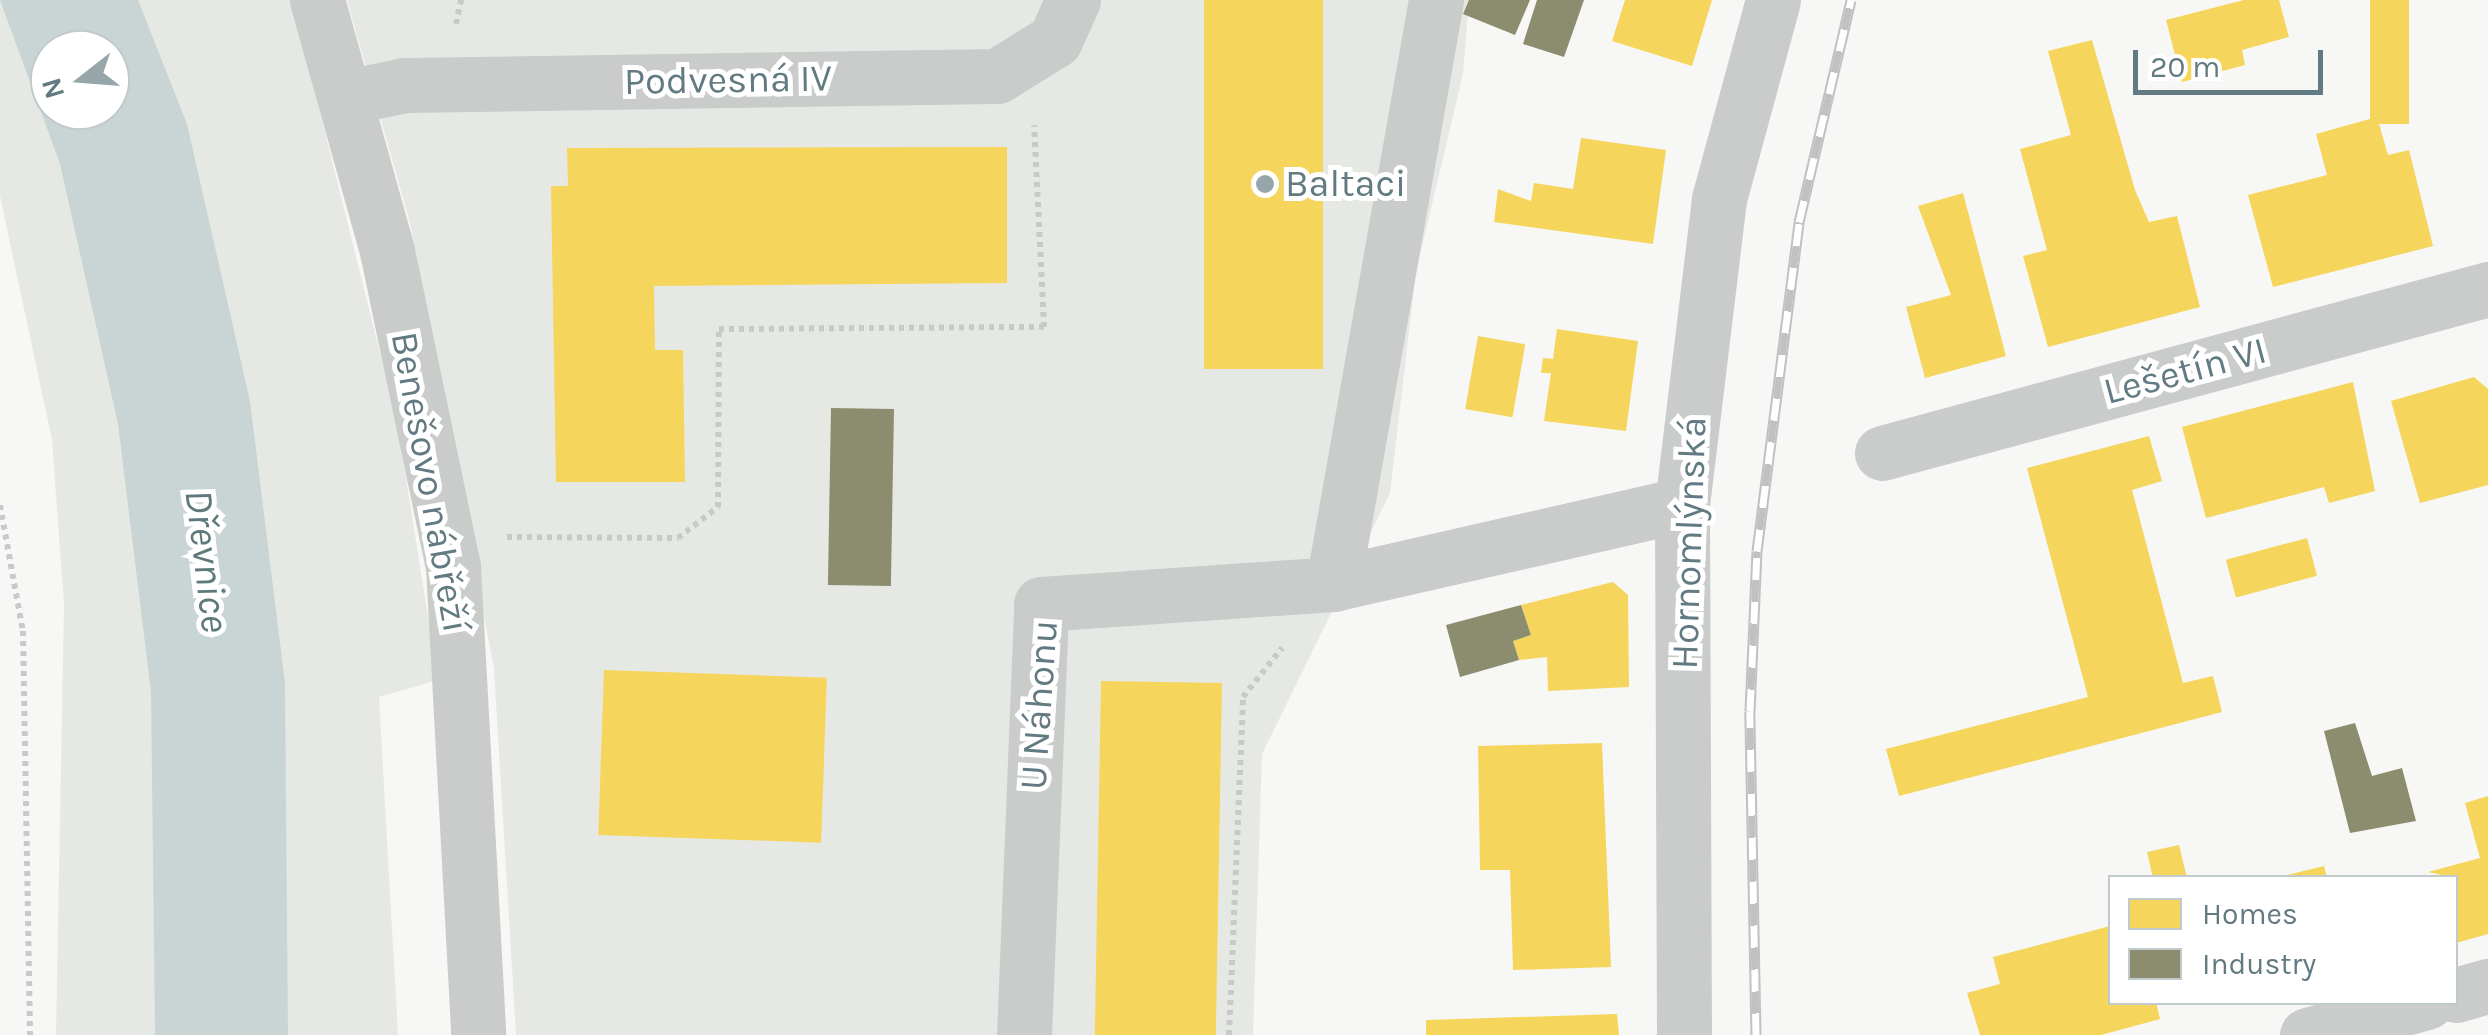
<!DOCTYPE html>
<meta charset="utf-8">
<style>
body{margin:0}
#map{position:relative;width:2488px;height:1035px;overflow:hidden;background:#f7f7f6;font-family:Karla,sans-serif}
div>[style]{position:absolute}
.green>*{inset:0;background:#e6e9e3}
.water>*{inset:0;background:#c9d5d5}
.homes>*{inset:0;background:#f6d55c;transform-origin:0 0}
.industry>*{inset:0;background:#8c8c6e;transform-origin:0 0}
.path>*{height:6px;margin-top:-3px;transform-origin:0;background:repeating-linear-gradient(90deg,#c8caca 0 5px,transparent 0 10px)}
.street>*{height:55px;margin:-27.5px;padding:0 27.5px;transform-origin:27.5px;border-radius:27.5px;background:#cacccc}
.rail>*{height:11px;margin-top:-5.5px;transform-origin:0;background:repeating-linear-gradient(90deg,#fff 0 22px,#c0c1c2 0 44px);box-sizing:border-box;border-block:2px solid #c0c1c2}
.dots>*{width:28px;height:28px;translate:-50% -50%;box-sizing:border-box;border:5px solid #fff;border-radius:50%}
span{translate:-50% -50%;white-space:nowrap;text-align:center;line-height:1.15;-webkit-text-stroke:10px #fff;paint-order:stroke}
.street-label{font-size:38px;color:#627a81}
.poi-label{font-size:38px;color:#627a81}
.left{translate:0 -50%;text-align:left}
.water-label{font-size:40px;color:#5e797c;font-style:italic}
.legend{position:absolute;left:2108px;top:875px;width:350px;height:130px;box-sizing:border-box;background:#fff;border:2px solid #c0cacd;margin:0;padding:12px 18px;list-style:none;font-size:30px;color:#627a81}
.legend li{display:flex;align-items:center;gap:20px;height:50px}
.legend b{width:50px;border:2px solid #c0cacd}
.north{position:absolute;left:30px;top:30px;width:100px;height:100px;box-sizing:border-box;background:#fff;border:2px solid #c0cacd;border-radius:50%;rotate:253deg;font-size:28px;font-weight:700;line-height:40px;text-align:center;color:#627a81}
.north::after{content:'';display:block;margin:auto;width:35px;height:45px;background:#96a6aa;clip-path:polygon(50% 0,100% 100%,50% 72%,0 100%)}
.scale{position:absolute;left:2133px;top:50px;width:190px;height:45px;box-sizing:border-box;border:5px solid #627a81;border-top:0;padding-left:12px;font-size:30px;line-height:35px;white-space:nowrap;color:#627a81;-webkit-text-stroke:8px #fff;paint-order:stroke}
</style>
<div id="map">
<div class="green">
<i style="clip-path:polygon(evenodd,0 0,292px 0,397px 421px,438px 680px,379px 697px,398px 1035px,56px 1035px,64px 604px,52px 440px,0 196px,0 0,50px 50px,110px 50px,110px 110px,50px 110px,50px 50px)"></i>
<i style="clip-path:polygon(347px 0,1469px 0,1463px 74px,1416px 272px,1390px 493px,1262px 754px,1253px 1035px,516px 1035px,494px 669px,410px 223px)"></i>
</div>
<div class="water">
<i style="clip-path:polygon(evenodd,0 0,138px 0,187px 124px,250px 401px,285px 683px,288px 1035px,155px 1035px,151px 692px,118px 424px,60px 164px,0 0,50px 50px,110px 50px,110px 110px,50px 110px,50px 50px)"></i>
</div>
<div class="homes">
<i style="left:1204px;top:0;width:119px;height:369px"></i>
<i style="clip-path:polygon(1625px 0,1712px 0,1692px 66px,1612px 41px)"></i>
<i style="clip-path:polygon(2244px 0,2279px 0,2289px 37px,2242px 50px,2245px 65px,2182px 82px,2166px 20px)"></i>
<i style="left:2370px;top:0;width:39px;height:124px"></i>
<i style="clip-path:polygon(2092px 40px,2135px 190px,2149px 222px,2177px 216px,2200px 307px,2048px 347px,2023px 256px,2047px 250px,2020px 149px,2071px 135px,2048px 51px)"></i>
<i style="clip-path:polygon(2377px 117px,2388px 155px,2409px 150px,2433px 246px,2273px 287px,2248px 195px,2327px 175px,2316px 134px)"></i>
<i style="clip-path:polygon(1581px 138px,1666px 150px,1653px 244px,1494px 222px,1498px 189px,1531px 201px,1534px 183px,1573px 189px)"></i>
<i style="clip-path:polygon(1007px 147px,1007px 283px,654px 286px,655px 350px,683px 350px,685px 482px,556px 482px,551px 186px,568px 186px,567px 148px)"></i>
<i style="clip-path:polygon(1963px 193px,2006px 356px,1925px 378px,1906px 307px,1951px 295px,1918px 206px)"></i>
<i style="clip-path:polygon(1557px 329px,1638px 341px,1626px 431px,1544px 421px,1551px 373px,1541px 373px,1543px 358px,1553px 359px)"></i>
<i style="left:1478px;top:336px;width:48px;height:74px;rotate:10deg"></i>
<i style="clip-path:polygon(2474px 377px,2488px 389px,2488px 485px,2420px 503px,2391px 401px)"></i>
<i style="clip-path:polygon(2353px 382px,2375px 491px,2329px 503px,2324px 487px,2206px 518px,2182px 427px)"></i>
<i style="clip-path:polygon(2149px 436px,2162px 481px,2132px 490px,2183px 683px,2213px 676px,2222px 712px,1899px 796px,1886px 749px,2088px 697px,2027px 468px)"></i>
<i style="left:2307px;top:538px;width:39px;height:84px;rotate:75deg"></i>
<i style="clip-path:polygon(1613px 582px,1628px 595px,1629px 687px,1548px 691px,1547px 657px,1519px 660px,1513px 641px,1531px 635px,1521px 605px)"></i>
<i style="left:604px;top:670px;width:223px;height:165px;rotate:2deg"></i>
<i style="left:1101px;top:681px;width:121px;height:354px;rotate:1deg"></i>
<i style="clip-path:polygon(1602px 743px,1611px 967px,1513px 970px,1510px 870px,1480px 870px,1478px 746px)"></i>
<i style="clip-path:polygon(2488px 796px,2488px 934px,2456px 943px,2456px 878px,2428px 872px,2480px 858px,2465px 803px)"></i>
<i style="clip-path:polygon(2179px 845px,2187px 878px,2153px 878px,2147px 852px)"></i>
<i style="clip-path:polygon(2324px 866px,2327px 878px,2283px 878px,2283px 876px)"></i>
<i style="clip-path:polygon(2110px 926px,2110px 1002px,2156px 1002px,2160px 1019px,2101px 1035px,1980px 1035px,1967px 993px,2000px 984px,1993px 957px)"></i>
<i style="clip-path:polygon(1617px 1014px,1619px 1035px,1426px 1035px,1426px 1020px)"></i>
</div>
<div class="industry">
<i style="clip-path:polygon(1469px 0,1530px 0,1515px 35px,1463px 14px)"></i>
<i style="clip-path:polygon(1537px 0,1584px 0,1564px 57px,1523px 44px)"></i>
<i style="left:831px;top:408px;width:63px;height:177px;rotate:1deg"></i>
<i style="clip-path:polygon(1521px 605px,1531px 635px,1513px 641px,1519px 660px,1460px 677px,1446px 625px)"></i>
<i style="clip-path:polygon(2355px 723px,2372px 776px,2402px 768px,2416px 821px,2350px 833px,2324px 731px)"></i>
</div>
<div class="path">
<i style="left:456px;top:24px;width:25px;rotate:-78deg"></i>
<i style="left:0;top:505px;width:128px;rotate:79.7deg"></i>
<i style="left:23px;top:631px;width:404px;rotate:89deg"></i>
<i style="left:507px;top:537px;width:171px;rotate:0.3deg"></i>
<i style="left:678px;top:538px;width:51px;rotate:-37.8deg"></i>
<i style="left:718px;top:507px;width:178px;rotate:-89.7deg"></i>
<i style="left:719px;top:329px;width:325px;rotate:-0.4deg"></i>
<i style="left:1044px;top:327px;width:202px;rotate:-92.8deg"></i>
<i style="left:1229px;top:1035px;width:338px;rotate:-87.6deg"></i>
<i style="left:1243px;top:697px;width:63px;rotate:-51.5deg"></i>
</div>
<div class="street">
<i style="left:317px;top:0;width:261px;rotate:74.4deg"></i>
<i style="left:387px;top:251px;width:323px;rotate:78.2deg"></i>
<i style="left:453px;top:567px;width:469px;rotate:86.9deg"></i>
<i style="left:1436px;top:0;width:593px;rotate:100deg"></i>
<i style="left:1333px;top:584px;width:358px;rotate:-12.8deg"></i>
<i style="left:347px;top:97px;width:59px;rotate:-11.7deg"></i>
<i style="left:405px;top:85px;width:592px;rotate:-0.87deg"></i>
<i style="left:997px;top:76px;width:68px;rotate:-31.8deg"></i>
<i style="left:1055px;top:40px;width:44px;rotate:-65.8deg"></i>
<i style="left:1882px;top:453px;width:628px;rotate:-15.14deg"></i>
<i style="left:2456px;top:995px;width:33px;rotate:-16deg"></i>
<i style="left:1024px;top:1035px;width:431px;rotate:-87.7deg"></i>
<i style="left:1041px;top:604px;width:293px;rotate:-3.9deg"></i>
<i style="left:1684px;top:1035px;width:530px;rotate:-90.22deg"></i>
<i style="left:1682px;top:505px;width:308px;rotate:-83.1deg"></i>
<i style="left:1719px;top:199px;width:206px;rotate:-74.8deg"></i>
<i style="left:2307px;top:1035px;width:124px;rotate:-15.4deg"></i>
</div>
<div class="rail">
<i style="left:1756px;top:1035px;width:324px;rotate:-91.1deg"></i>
<i style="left:1750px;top:711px;width:160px;rotate:-87.5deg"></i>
<i style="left:1757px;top:551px;width:332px;rotate:-82.7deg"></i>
<i style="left:1799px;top:222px;width:228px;rotate:-76.8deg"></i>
</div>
<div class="dots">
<i style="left:1265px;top:184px;background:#96a6aa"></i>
</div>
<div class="street-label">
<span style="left:728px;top:80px;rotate:-1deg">Podvesná IV</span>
<span style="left:2185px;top:371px;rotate:-15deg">Lešetín VI</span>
<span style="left:430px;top:482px;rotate:80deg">Benešovo nábřeží</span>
<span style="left:1689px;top:543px;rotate:-88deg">Hornomlýnská</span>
<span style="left:1039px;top:705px;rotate:-86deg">U Náhonu</span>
</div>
<div class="poi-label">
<span class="left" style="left:1285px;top:184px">Baltaci</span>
</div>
<div class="water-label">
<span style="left:207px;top:561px;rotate:83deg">Dřevnice</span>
</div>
<ul class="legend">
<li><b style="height:28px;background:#f6d55c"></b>Homes</li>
<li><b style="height:28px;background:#8c8c6e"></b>Industry</li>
</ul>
<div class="north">N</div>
<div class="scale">20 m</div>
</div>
